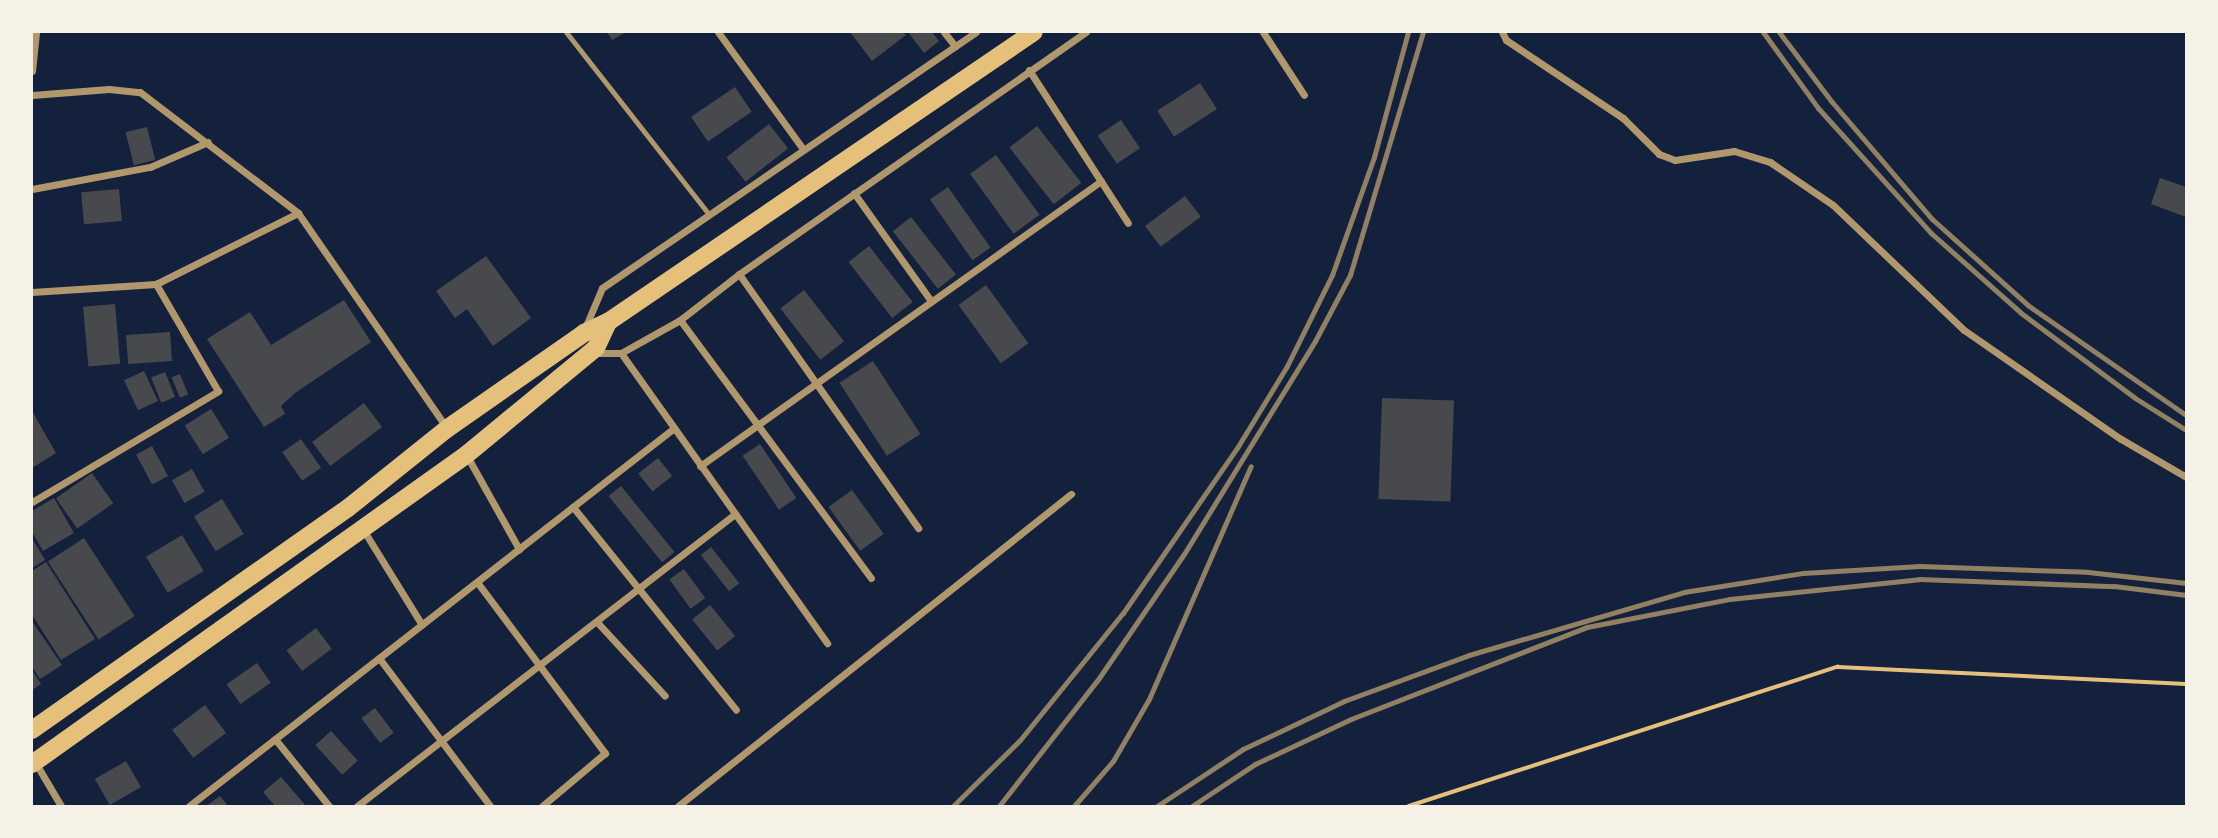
<!DOCTYPE html>
<style>
body{margin:0}
#map{position:relative;width:2218px;height:838px;overflow:hidden;background:#14213d;font-family:"Alegreya Sans",sans-serif}
div>[style]{position:absolute}
.building>*{inset:0;background:#48494c;transform-origin:0 0}
.path>*{height:3.5px;margin:-1.75px;padding:0 1.75px;transform-origin:1.75px;border-radius:1.75px;background:#e5c07b}
.service>*{height:5px;margin:-2.5px;padding:0 2.5px;transform-origin:2.5px;border-radius:2.5px;background:#b1986c}
.minor>*{height:7px;margin:-3.5px;padding:0 3.5px;transform-origin:3.5px;border-radius:3.5px;background:#b1986c}
.primary>*{height:18px;margin:-9px;padding:0 9px;transform-origin:9px;border-radius:9px;background:#e5c07b}
.rail>*{height:5px;margin:-2.5px;padding:0 2.5px;transform-origin:2.5px;border-radius:2.5px;background:#918062}
span{translate:-50% -50%;white-space:nowrap;text-align:center;line-height:1.15;-webkit-text-stroke:7px #f6f1e7;paint-order:stroke}
.frame{position:absolute;inset:0;border:33px solid #f6f1e7;pointer-events:none}
</style>
<div id="map">
<div class="building">
<i style="clip-path:polygon(607px 32px,626px 32px,612px 40px)"></i>
<i style="clip-path:polygon(850px 32px,903px 32px,906px 35px,872px 61px)"></i>
<i style="clip-path:polygon(908px 32px,932px 32px,939px 41px,924px 53px)"></i>
<i style="left:1200px;top:83px;width:31px;height:51px;rotate:57deg"></i>
<i style="left:735px;top:87px;width:30px;height:53px;rotate:56deg"></i>
<i style="left:1121px;top:120px;width:34px;height:28px;rotate:56deg"></i>
<i style="left:769px;top:124px;width:31px;height:54px;rotate:52deg"></i>
<i style="left:1037px;top:126px;width:72px;height:35px;rotate:52deg"></i>
<i style="left:147px;top:127px;width:34px;height:22px;rotate:76deg"></i>
<i style="left:996px;top:155px;width:74px;height:32px;rotate:54deg"></i>
<i style="clip-path:polygon(2160px 178px,2186px 187px,2186px 217px,2151px 204px)"></i>
<i style="left:948px;top:187px;width:74px;height:22px;rotate:55deg"></i>
<i style="left:119px;top:189px;width:32px;height:38px;rotate:85deg"></i>
<i style="left:1185px;top:196px;width:26px;height:50px;rotate:53deg"></i>
<i style="left:911px;top:217px;width:73px;height:23px;rotate:52deg"></i>
<i style="left:869px;top:246px;width:71px;height:26px;rotate:52deg"></i>
<i style="clip-path:polygon(486px 256px,531px 318px,493px 346px,467px 309px,455px 318px,436px 291px)"></i>
<i style="left:986px;top:285px;width:72px;height:34px;rotate:54deg"></i>
<i style="left:804px;top:290px;width:65px;height:30px;rotate:52deg"></i>
<i style="clip-path:polygon(344px 300px,371px 342px,295px 393px,281px 406px,285px 414px,264px 427px,207px 339px,250px 312px,271px 345px)"></i>
<i style="left:115px;top:304px;width:60px;height:32px;rotate:85deg"></i>
<i style="left:170px;top:332px;width:29px;height:44px;rotate:86deg"></i>
<i style="left:873px;top:361px;width:87px;height:40px;rotate:57deg"></i>
<i style="left:144px;top:371px;width:33px;height:22px;rotate:65deg"></i>
<i style="left:165px;top:372px;width:27px;height:15px;rotate:68deg"></i>
<i style="left:180px;top:374px;width:22px;height:9px;rotate:68deg"></i>
<i style="left:1382px;top:398px;width:72px;height:101px;rotate:2deg"></i>
<i style="left:364px;top:403px;width:30px;height:65px;rotate:53deg"></i>
<i style="left:211px;top:409px;width:34px;height:31px;rotate:58deg"></i>
<i style="clip-path:polygon(32px 411px,56px 453px,32px 468px)"></i>
<i style="left:301px;top:439px;width:35px;height:23px;rotate:55deg"></i>
<i style="left:760px;top:444px;width:65px;height:21px;rotate:56deg"></i>
<i style="left:152px;top:446px;width:34px;height:18px;rotate:62deg"></i>
<i style="left:658px;top:458px;width:23px;height:25px;rotate:52deg"></i>
<i style="left:192px;top:469px;width:26px;height:23px;rotate:61deg"></i>
<i style="left:92px;top:473px;width:37px;height:44px;rotate:55deg"></i>
<i style="left:621px;top:486px;width:85px;height:16px;rotate:51deg"></i>
<i style="left:852px;top:490px;width:54px;height:29px;rotate:54deg"></i>
<i style="clip-path:polygon(54px 498px,74px 533px,43px 551px,32px 532px,32px 511px)"></i>
<i style="left:222px;top:499px;width:41px;height:33px;rotate:58deg"></i>
<i style="left:182px;top:535px;width:42px;height:42px;rotate:59deg"></i>
<i style="clip-path:polygon(32px 538px,45px 560px,32px 568px)"></i>
<i style="left:84px;top:538px;width:93px;height:43px;rotate:57deg"></i>
<i style="left:711px;top:547px;width:46px;height:13px;rotate:52deg"></i>
<i style="clip-path:polygon(46px 562px,95px 639px,61px 660px,32px 615px,32px 571px)"></i>
<i style="left:684px;top:569px;width:36px;height:18px;rotate:54deg"></i>
<i style="left:710px;top:605px;width:40px;height:23px;rotate:51deg"></i>
<i style="clip-path:polygon(32px 621px,62px 665px,40px 679px,32px 667px)"></i>
<i style="left:316px;top:628px;width:26px;height:37px;rotate:53deg"></i>
<i style="left:257px;top:663px;width:24px;height:37px;rotate:55deg"></i>
<i style="clip-path:polygon(32px 670px,41px 684px,32px 690px)"></i>
<i style="left:205px;top:705px;width:35px;height:41px;rotate:53deg"></i>
<i style="left:375px;top:708px;width:31px;height:17px;rotate:53deg"></i>
<i style="left:331px;top:731px;width:40px;height:21px;rotate:48deg"></i>
<i style="left:126px;top:761px;width:30px;height:36px;rotate:60deg"></i>
<i style="clip-path:polygon(281px 777px,306px 806px,275px 806px,263px 792px)"></i>
<i style="clip-path:polygon(220px 796px,228px 806px,206px 806px)"></i>
</div>
<div class="path">
<i style="left:1409px;top:806px;width:451px;rotate:-18deg"></i>
<i style="left:1838px;top:667px;width:348px;rotate:2.8deg"></i>
</div>
<div class="service">
<i style="left:566px;top:32px;width:230px;rotate:51.9deg"></i>
</div>
<div class="minor">
<i style="left:718px;top:32px;width:145px;rotate:54deg"></i>
<i style="left:944px;top:32px;width:18px;rotate:52deg"></i>
<i style="left:1263px;top:32px;width:75px;rotate:56.9deg"></i>
<i style="left:1502px;top:32px;width:9px;rotate:63deg"></i>
<i style="left:1506px;top:40px;width:141px;rotate:33.7deg"></i>
<i style="left:1623px;top:118px;width:51px;rotate:45deg"></i>
<i style="left:1659px;top:154px;width:17px;rotate:21deg"></i>
<i style="left:1675px;top:160px;width:60px;rotate:-8.7deg"></i>
<i style="left:1734px;top:151px;width:38px;rotate:17deg"></i>
<i style="left:1770px;top:162px;width:76px;rotate:34.3deg"></i>
<i style="left:1833px;top:205px;width:181px;rotate:43.7deg"></i>
<i style="left:1964px;top:330px;width:191px;rotate:34.8deg"></i>
<i style="left:2121px;top:439px;width:75px;rotate:30.3deg"></i>
<i style="left:1029px;top:70px;width:182px;rotate:57.1deg"></i>
<i style="left:32px;top:71px;width:39px;rotate:-84deg"></i>
<i style="left:32px;top:95px;width:77px;rotate:-4.5deg"></i>
<i style="left:109px;top:89px;width:31px;rotate:6deg"></i>
<i style="left:140px;top:92px;width:199px;rotate:37.4deg"></i>
<i style="left:32px;top:189px;width:120px;rotate:-10.6deg"></i>
<i style="left:150px;top:167px;width:63px;rotate:-23.3deg"></i>
<i style="left:854px;top:193px;width:133px;rotate:54.5deg"></i>
<i style="left:739px;top:274px;width:311px;rotate:54.8deg"></i>
<i style="left:32px;top:292px;width:124px;rotate:-3.7deg"></i>
<i style="left:156px;top:284px;width:159px;rotate:-26.6deg"></i>
<i style="left:298px;top:213px;width:262px;rotate:55.3deg"></i>
<i style="left:680px;top:320px;width:321px;rotate:53.5deg"></i>
<i style="left:585px;top:328px;width:43px;rotate:-67deg"></i>
<i style="left:602px;top:288px;width:453px;rotate:-34.4deg"></i>
<i style="left:596px;top:353px;width:25px"></i>
<i style="left:621px;top:353px;width:68px;rotate:-29.2deg"></i>
<i style="left:680px;top:320px;width:75px;rotate:-37.9deg"></i>
<i style="left:739px;top:274px;width:423px;rotate:-34.9deg"></i>
<i style="left:621px;top:353px;width:356px;rotate:54.6deg"></i>
<i style="left:467px;top:456px;width:107px;rotate:60.8deg"></i>
<i style="left:700px;top:466px;width:492px;rotate:-35.4deg"></i>
<i style="left:32px;top:502px;width:217px;rotate:-30.8deg"></i>
<i style="left:218px;top:391px;width:124px;rotate:-120.1deg"></i>
<i style="left:573px;top:507px;width:260px;rotate:51.2deg"></i>
<i style="left:364px;top:531px;width:110px;rotate:58.3deg"></i>
<i style="left:477px;top:582px;width:214px;rotate:53.2deg"></i>
<i style="left:605px;top:753px;width:82px;rotate:139.9deg"></i>
<i style="left:597px;top:622px;width:100px;rotate:47.4deg"></i>
<i style="left:379px;top:658px;width:185px;rotate:53.1deg"></i>
<i style="left:275px;top:739px;width:86px;rotate:51.1deg"></i>
<i style="left:35px;top:762px;width:51px;rotate:59.4deg"></i>
<i style="left:189px;top:806px;width:615px;rotate:-37.93deg"></i>
<i style="left:357px;top:806px;width:478px;rotate:-37.7deg"></i>
<i style="left:678px;top:806px;width:502px;rotate:-38.45deg"></i>
</div>
<div class="primary">
<i style="left:32px;top:730px;width:386px;rotate:-35.1deg"></i>
<i style="left:348px;top:508px;width:128px;rotate:-38.7deg"></i>
<i style="left:448px;top:428px;width:166px;rotate:-34.9deg"></i>
<i style="left:584px;top:333px;width:26px;rotate:-25deg"></i>
<i style="left:608px;top:322px;width:515px;rotate:-34.25deg"></i>
<i style="left:32px;top:764px;width:533px;rotate:-35.45deg"></i>
<i style="left:466px;top:455px;width:168px;rotate:-39.5deg"></i>
<i style="left:596px;top:348px;width:29px;rotate:-65deg"></i>
</div>
<div class="rail">
<i style="left:1763px;top:32px;width:94px;rotate:54.1deg"></i>
<i style="left:1818px;top:108px;width:169px;rotate:47.9deg"></i>
<i style="left:1931px;top:233px;width:120px;rotate:41.6deg"></i>
<i style="left:2021px;top:313px;width:142px;rotate:36.7deg"></i>
<i style="left:2135px;top:398px;width:60px;rotate:32.1deg"></i>
<i style="left:1779px;top:32px;width:88px;rotate:52.9deg"></i>
<i style="left:1832px;top:102px;width:154px;rotate:49.5deg"></i>
<i style="left:1932px;top:219px;width:130px;rotate:41.9deg"></i>
<i style="left:2029px;top:306px;width:191px;rotate:34.8deg"></i>
<i style="left:953px;top:806px;width:94px;rotate:-44.6deg"></i>
<i style="left:1020px;top:740px;width:164px;rotate:-51deg"></i>
<i style="left:1123px;top:613px;width:201px;rotate:-55.4deg"></i>
<i style="left:1237px;top:448px;width:96px;rotate:-58.6deg"></i>
<i style="left:1287px;top:366px;width:102px;rotate:-63.7deg"></i>
<i style="left:1332px;top:275px;width:125px;rotate:-70.4deg"></i>
<i style="left:1374px;top:157px;width:130px;rotate:-74.8deg"></i>
<i style="left:999px;top:806px;width:162px;rotate:-52deg"></i>
<i style="left:1099px;top:678px;width:150px;rotate:-55.6deg"></i>
<i style="left:1184px;top:554px;width:250px;rotate:-58.4deg"></i>
<i style="left:1315px;top:341px;width:75px;rotate:-62.1deg"></i>
<i style="left:1350px;top:275px;width:254px;rotate:-73.3deg"></i>
<i style="left:1074px;top:806px;width:60px;rotate:-49.1deg"></i>
<i style="left:1113px;top:761px;width:72px;rotate:-59.9deg"></i>
<i style="left:1149px;top:699px;width:254px;rotate:-66.4deg"></i>
<i style="left:1157px;top:806px;width:103px;rotate:-33.5deg"></i>
<i style="left:1243px;top:749px;width:112px;rotate:-25.4deg"></i>
<i style="left:1344px;top:701px;width:133px;rotate:-20.2deg"></i>
<i style="left:1469px;top:655px;width:224px;rotate:-16.3deg"></i>
<i style="left:1684px;top:592px;width:121px;rotate:-9.1deg"></i>
<i style="left:1803px;top:573px;width:117px;rotate:-3.4deg"></i>
<i style="left:1920px;top:566px;width:168px;rotate:2deg"></i>
<i style="left:2088px;top:572px;width:99px;rotate:6.4deg"></i>
<i style="left:1192px;top:806px;width:76px;rotate:-33.7deg"></i>
<i style="left:1255px;top:764px;width:106px;rotate:-25.1deg"></i>
<i style="left:1351px;top:719px;width:253px;rotate:-21.3deg"></i>
<i style="left:1587px;top:627px;width:146px;rotate:-11.1deg"></i>
<i style="left:1730px;top:599px;width:190px;rotate:-6deg"></i>
<i style="left:1919px;top:579px;width:195px;rotate:2.1deg"></i>
<i style="left:2114px;top:586px;width:73px;rotate:7.1deg"></i>
</div>
<div class="frame"></div>
</div>
